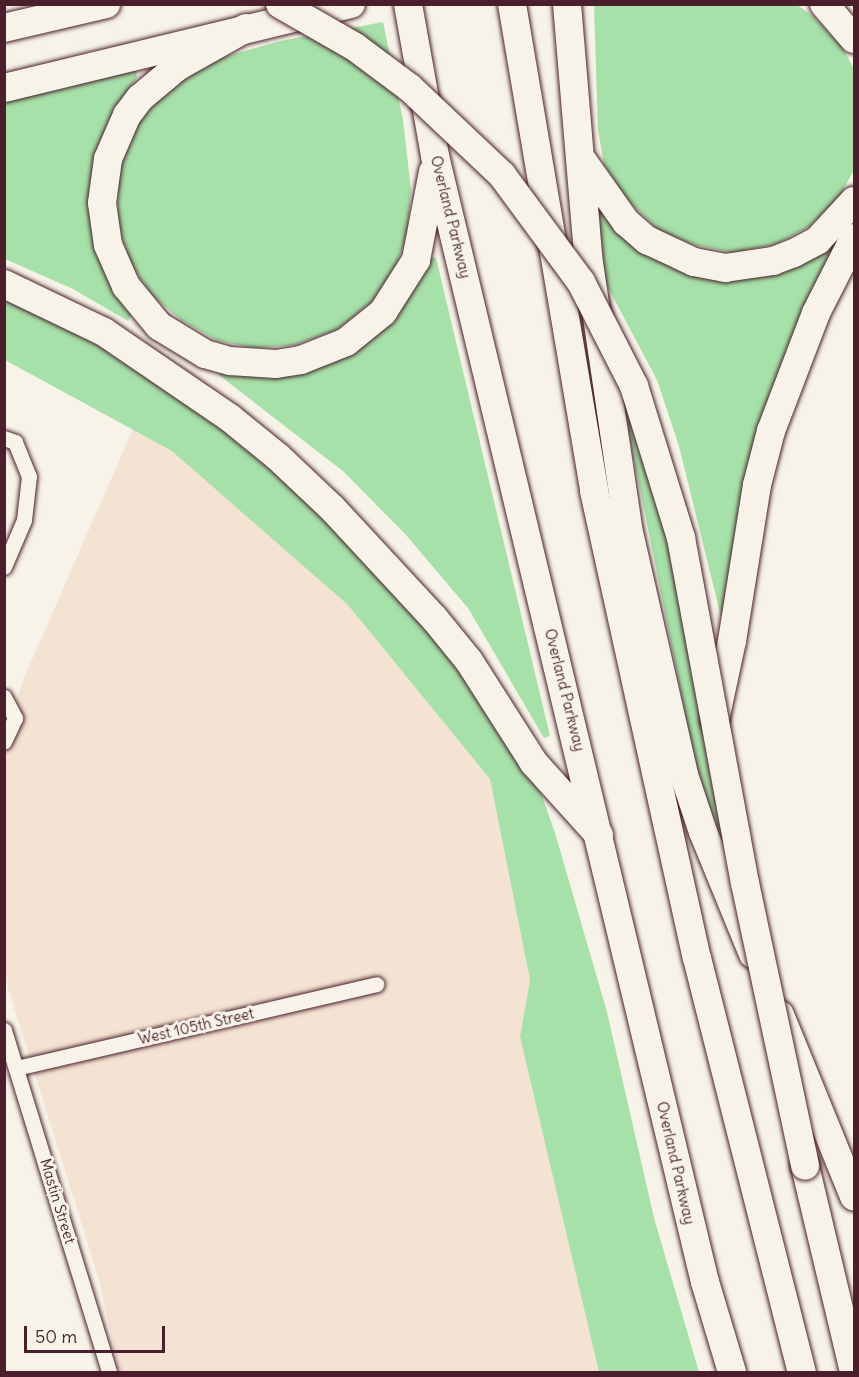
<!DOCTYPE html>
<style>
body{margin:0}
#map{position:relative;width:859px;height:1377px;overflow:hidden;background:#f7f3e8;font-family:Delius,sans-serif}
div>[style]{position:absolute}
.built>*{inset:0;background:#f4e2d2}
.green>*{inset:0;background:#a5e1a8}
.roads{filter:drop-shadow(0 0 2px #4a1f2b) drop-shadow(0 0 2px #4a1f2b)}
.minor>*{height:15px;margin:-7.5px;padding:0 7.5px;transform-origin:7.5px;border-radius:7.5px;background:#f7f3e8}
.motorway>*{height:28px;margin:-14px;padding:0 14px;transform-origin:14px;border-radius:14px;background:#f7f3e8}
.bridges{filter:drop-shadow(0 0 2px #4a1f2b) drop-shadow(0 0 2px #4a1f2b)}
.motorway-bridge>*{height:28px;margin:-14px;padding:0 14px;transform-origin:14px;border-radius:14px;background:#f7f3e8}
span{translate:-50% -50%;white-space:nowrap;text-align:center;line-height:1.15;-webkit-text-stroke:6px #f7f3e8;paint-order:stroke}
.street-label{font-size:15px;color:#4a1f2b}
.frame{position:absolute;inset:0;border:6px solid #4a1f2b;pointer-events:none}
.scale{position:absolute;left:24px;top:1326px;width:141px;height:27px;box-sizing:border-box;border:3px solid #4a1f2b;border-top:0;padding-left:8px;font-size:18px;line-height:21px;white-space:nowrap;color:#4a1f2b;-webkit-text-stroke:4px #f7f3e8;paint-order:stroke}
</style>
<div id="map">
<div class="built">
<i style="clip-path:polygon(133px 429px,172px 450px,348px 605px,490px 779px,530px 980px,520px 1037px,599px 1372px,119px 1372px,99px 1280px,5px 978px,5px 734px,24px 678px)"></i>
</div>
<div class="green">
<i style="clip-path:polygon(594px 5px,797px 5px,814px 17px,842px 47px,854px 69px,854px 170px,840px 196px,810px 226px,776px 244px,734px 253px,695px 245px,660px 231px,626px 199px,604px 164px,598px 130px)"></i>
<i style="clip-path:polygon(383px 22px,403px 120px,411px 190px,407px 236px,395px 269px,373px 301px,337px 330px,294px 345px,255px 348px,218px 341px,181px 320px,153px 296px,129px 262px,118px 222px,118px 176px,128px 138px,150px 104px,210px 61px,280px 41px)"></i>
<i style="clip-path:polygon(136px 69px,137px 78px,119px 103px,103px 141px,132px 314px,128px 321px,73px 289px,5px 259px,4px 101px)"></i>
<i style="clip-path:polygon(599px 205px,676px 267px,841px 234px,723px 625px,679px 446px,657px 380px,602px 276px,594px 206px)"></i>
<i style="clip-path:polygon(429px 257px,436px 258px,550px 736px,544px 738px,468px 608px,406px 535px,344px 472px,219px 375px,223px 368px,289px 371px)"></i>
<i style="clip-path:polygon(4px 296px,125px 359px,352px 520px,537px 782px,555px 833px,607px 1012px,654px 1218px,699px 1372px,599px 1372px,520px 1037px,530px 980px,490px 779px,348px 605px,172px 451px,5px 360px)"></i>
<i style="clip-path:polygon(620px 390px,659px 492px,724px 842px,703px 792px,692px 747px)"></i>
</div>
<div class="roads">
<div class="minor">
<i style="left:4px;top:438px;width:12px;rotate:20deg"></i>
<i style="left:15px;top:442px;width:37px;rotate:68deg"></i>
<i style="left:29px;top:476px;width:44px;rotate:96.5deg"></i>
<i style="left:24px;top:520px;width:51px;rotate:113.1deg"></i>
<i style="left:4px;top:697px;width:24px;rotate:62deg"></i>
<i style="left:15px;top:718px;width:26px;rotate:115deg"></i>
<i style="left:4px;top:1030px;width:358px;rotate:72.9deg"></i>
<i style="left:16px;top:1068px;width:370px;rotate:-13.1deg"></i>
</div>
<div class="motorway">
<i style="left:408px;top:4px;width:154px;rotate:79.9deg"></i>
<i style="left:435px;top:156px;width:1158px;rotate:76.52deg"></i>
<i style="left:705px;top:1282px;width:94px;rotate:73.3deg"></i>
<i style="left:512px;top:4px;width:494px;rotate:80.4deg"></i>
<i style="left:594px;top:491px;width:478px;rotate:77.6deg"></i>
<i style="left:697px;top:958px;width:427px;rotate:75.8deg"></i>
<i style="left:567px;top:4px;width:253px;rotate:85.2deg"></i>
<i style="left:588px;top:256px;width:275px;rotate:81.6deg"></i>
<i style="left:628px;top:528px;width:253px;rotate:77.2deg"></i>
<i style="left:684px;top:775px;width:60px;rotate:71.6deg"></i>
<i style="left:703px;top:832px;width:132px;rotate:67.7deg"></i>
<i style="left:824px;top:4px;width:46px;rotate:49.4deg"></i>
<i style="left:4px;top:28px;width:105px;rotate:-13.2deg"></i>
<i style="left:246px;top:28px;width:79px;rotate:150.5deg"></i>
<i style="left:177px;top:67px;width:48px;rotate:140deg"></i>
<i style="left:140px;top:98px;width:21px;rotate:127deg"></i>
<i style="left:127px;top:115px;width:48px;rotate:113.4deg"></i>
<i style="left:108px;top:159px;width:44px;rotate:97.8deg"></i>
<i style="left:102px;top:203px;width:42px;rotate:81.9deg"></i>
<i style="left:108px;top:245px;width:45px;rotate:66.3deg"></i>
<i style="left:126px;top:286px;width:52px;rotate:50.5deg"></i>
<i style="left:159px;top:326px;width:54px;rotate:31.3deg"></i>
<i style="left:205px;top:354px;width:26px;rotate:16deg"></i>
<i style="left:230px;top:361px;width:46px;rotate:3.7deg"></i>
<i style="left:276px;top:364px;width:25px;rotate:-9deg"></i>
<i style="left:301px;top:360px;width:48px;rotate:-21.8deg"></i>
<i style="left:346px;top:342px;width:48px;rotate:-39deg"></i>
<i style="left:383px;top:312px;width:62px;rotate:-57.6deg"></i>
<i style="left:416px;top:260px;width:90px;rotate:-79.1deg"></i>
<i style="left:4px;top:88px;width:357px;rotate:-13.6deg"></i>
<i style="left:580px;top:157px;width:80px;rotate:54.7deg"></i>
<i style="left:626px;top:222px;width:28px;rotate:41deg"></i>
<i style="left:647px;top:240px;width:52px;rotate:25.1deg"></i>
<i style="left:694px;top:262px;width:32px;rotate:11deg"></i>
<i style="left:725px;top:268px;width:49px;rotate:-8.3deg"></i>
<i style="left:773px;top:261px;width:22px;rotate:-21deg"></i>
<i style="left:794px;top:253px;width:27px;rotate:-28deg"></i>
<i style="left:818px;top:240px;width:53px;rotate:-47.3deg"></i>
<i style="left:4px;top:284px;width:111px;rotate:25.6deg"></i>
<i style="left:104px;top:332px;width:153px;rotate:34.3deg"></i>
<i style="left:230px;top:418px;width:62px;rotate:39.1deg"></i>
<i style="left:278px;top:457px;width:74px;rotate:43.4deg"></i>
<i style="left:332px;top:508px;width:150px;rotate:47.2deg"></i>
<i style="left:434px;top:618px;width:55px;rotate:50.9deg"></i>
<i style="left:469px;top:661px;width:121px;rotate:57.5deg"></i>
<i style="left:534px;top:763px;width:97px;rotate:47.9deg"></i>
<i style="left:715px;top:720px;width:81px;rotate:-77.9deg"></i>
<i style="left:732px;top:641px;width:158px;rotate:-80.9deg"></i>
<i style="left:757px;top:485px;width:56px;rotate:-75.5deg"></i>
<i style="left:771px;top:431px;width:126px;rotate:-69.1deg"></i>
<i style="left:816px;top:313px;width:84px;rotate:-63.1deg"></i>
<i style="left:780px;top:1015px;width:196px;rotate:67.8deg"></i>
<i style="left:805px;top:1166px;width:212px;rotate:76.6deg"></i>
</div>
</div>
<div class="bridges">
<div class="motorway-bridge">
<i style="left:280px;top:4px;width:86px;rotate:29.8deg"></i>
<i style="left:355px;top:47px;width:69px;rotate:36.7deg"></i>
<i style="left:410px;top:88px;width:127px;rotate:43.4deg"></i>
<i style="left:502px;top:175px;width:133px;rotate:53.6deg"></i>
<i style="left:581px;top:282px;width:117px;rotate:63deg"></i>
<i style="left:634px;top:386px;width:159px;rotate:72.8deg"></i>
<i style="left:681px;top:538px;width:351px;rotate:79.5deg"></i>
<i style="left:745px;top:883px;width:289px;rotate:78deg"></i>
</div>
</div>
<div class="street-label">
<span style="left:451px;top:217px;rotate:76deg">Overland Parkway</span>
<span style="left:565px;top:690px;rotate:76deg">Overland Parkway</span>
<span style="left:196px;top:1026px;rotate:-13deg">West 105th Street</span>
<span style="left:676px;top:1163px;rotate:77deg">Overland Parkway</span>
<span style="left:58px;top:1201px;rotate:73deg">Mastin Street</span>
</div>
<div class="frame"></div>
<div class="scale">50 m</div>
</div>
